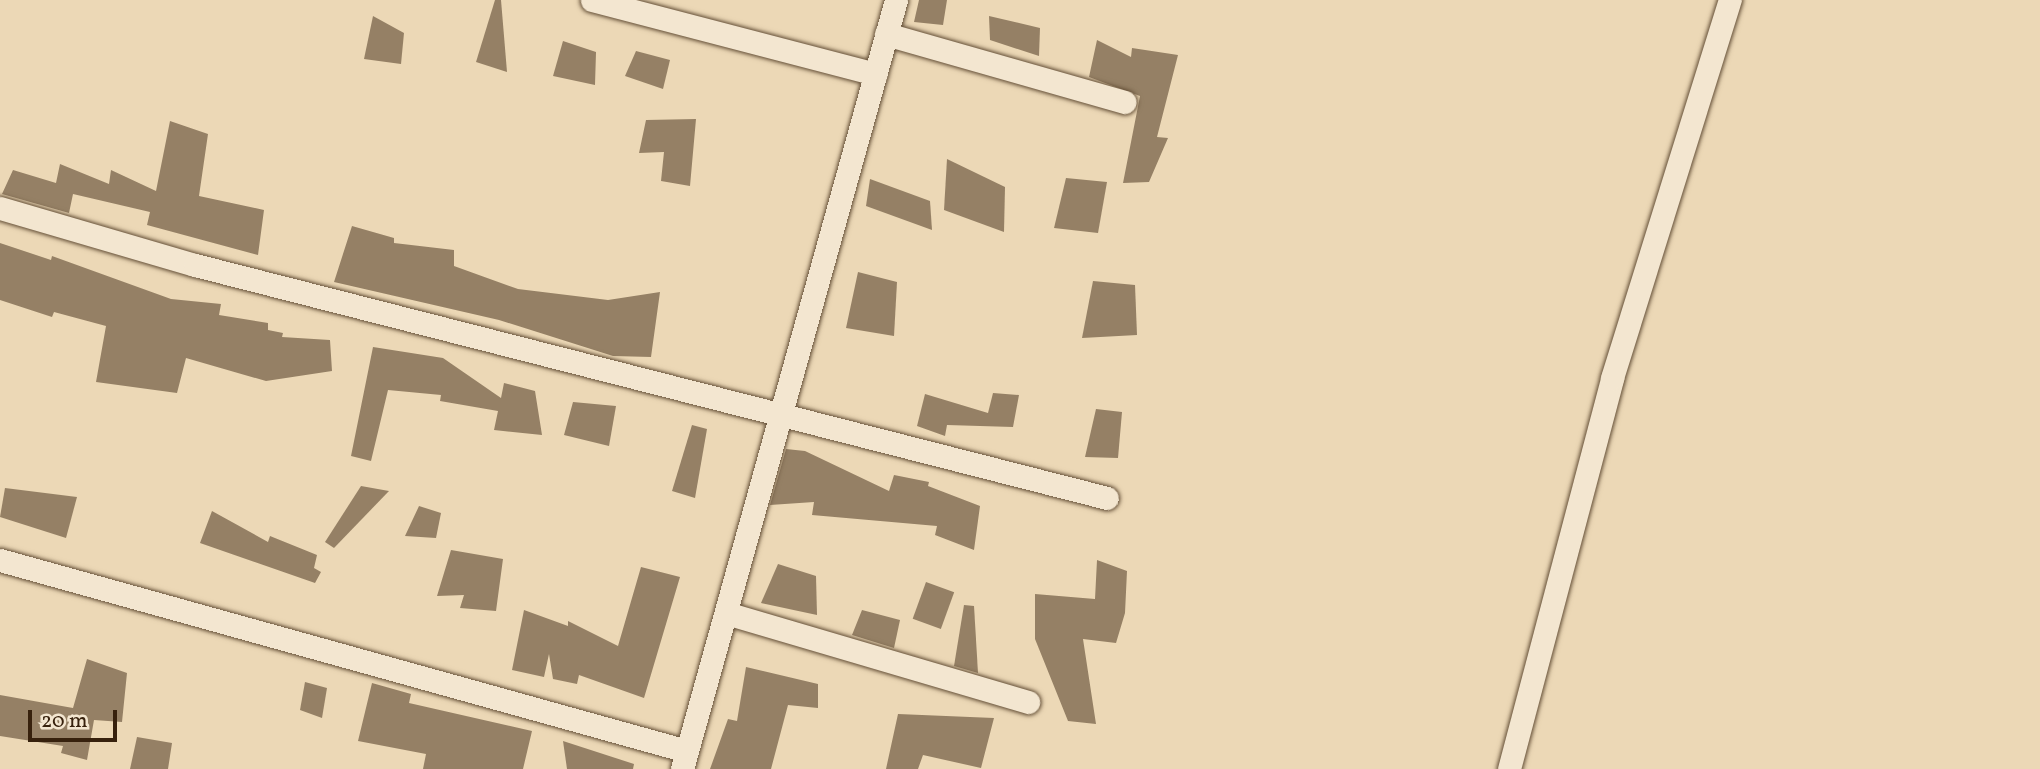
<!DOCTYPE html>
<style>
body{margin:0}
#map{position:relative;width:2040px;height:769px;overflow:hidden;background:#ecd8b6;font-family:Vollkorn,serif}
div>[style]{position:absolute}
.building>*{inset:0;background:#958065;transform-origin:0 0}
.roads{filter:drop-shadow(0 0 2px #644f37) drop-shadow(0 0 2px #644f37)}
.minor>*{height:23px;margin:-11.5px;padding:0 11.5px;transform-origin:11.5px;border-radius:11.5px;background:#f3e6d0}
span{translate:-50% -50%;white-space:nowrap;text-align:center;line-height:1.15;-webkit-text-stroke:5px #f3e6d0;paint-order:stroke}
.scale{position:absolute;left:28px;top:710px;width:89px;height:32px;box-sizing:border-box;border:4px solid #37210d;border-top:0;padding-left:9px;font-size:21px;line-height:24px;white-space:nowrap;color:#37210d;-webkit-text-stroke:5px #f3e6d0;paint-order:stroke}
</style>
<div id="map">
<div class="building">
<i style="clip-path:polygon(495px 0,501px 0,507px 72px,476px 62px)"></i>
<i style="clip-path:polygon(919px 0,947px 0,943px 25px,914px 22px)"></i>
<i style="clip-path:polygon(373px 16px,404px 33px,401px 64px,364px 59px)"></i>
<i style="clip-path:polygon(989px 16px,1040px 28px,1039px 56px,990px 40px)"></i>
<i style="clip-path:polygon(1097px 40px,1131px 57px,1132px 48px,1178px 55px,1157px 137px,1168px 138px,1149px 182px,1123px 183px,1140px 96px,1089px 77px)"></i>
<i style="clip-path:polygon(563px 41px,596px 52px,595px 85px,553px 76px)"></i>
<i style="clip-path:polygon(636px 51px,670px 60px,663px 89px,625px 76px)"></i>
<i style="clip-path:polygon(696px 119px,690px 186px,661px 181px,664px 152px,639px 153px,646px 120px)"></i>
<i style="clip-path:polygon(170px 121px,208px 134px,199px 196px,264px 210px,258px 255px,147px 225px,150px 212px,73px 194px,69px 213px,2px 194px,13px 170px,56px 183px,60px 164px,109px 184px,111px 170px,156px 191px)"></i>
<i style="clip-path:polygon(947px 159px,1005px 187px,1004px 232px,944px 210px)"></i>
<i style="clip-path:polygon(1066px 178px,1107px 182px,1098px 233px,1054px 228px)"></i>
<i style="clip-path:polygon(870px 179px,930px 201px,932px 230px,866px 206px)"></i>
<i style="clip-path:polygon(352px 226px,394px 238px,394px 243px,454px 250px,454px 266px,518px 289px,608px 300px,660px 292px,651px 357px,613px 356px,499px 320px,334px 282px)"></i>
<i style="clip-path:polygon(0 243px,51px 260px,52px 256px,171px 299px,221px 304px,219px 315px,268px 323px,268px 330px,283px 333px,282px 337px,330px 340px,332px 371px,266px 381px,186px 358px,177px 393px,96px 382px,106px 326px,54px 312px,52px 317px,0 300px)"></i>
<i style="clip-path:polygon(858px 272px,897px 282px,894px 336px,846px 328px)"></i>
<i style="clip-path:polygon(1093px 281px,1135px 285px,1137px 335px,1082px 338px)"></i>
<i style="clip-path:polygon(373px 347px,443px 358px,501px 398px,504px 383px,535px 391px,542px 435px,494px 430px,498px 411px,440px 401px,441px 395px,388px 390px,371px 461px,351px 456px)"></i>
<i style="clip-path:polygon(993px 393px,1019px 395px,1013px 427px,947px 425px,945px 436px,917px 426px,925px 394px,988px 413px)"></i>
<i style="clip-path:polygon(573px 402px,616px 406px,609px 446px,564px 435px)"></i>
<i style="clip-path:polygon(1096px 409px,1122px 412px,1118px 458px,1085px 457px)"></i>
<i style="clip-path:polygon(692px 425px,707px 429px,695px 498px,672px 491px)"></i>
<i style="clip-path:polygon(786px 449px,805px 451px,889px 491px,894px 475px,929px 482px,928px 486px,980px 506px,974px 550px,935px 535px,937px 526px,812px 515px,814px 502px,770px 505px)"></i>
<i style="clip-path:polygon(361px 486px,389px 491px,334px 548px,325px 542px)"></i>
<i style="clip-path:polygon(5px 488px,77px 497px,66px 538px,0 517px)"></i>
<i style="clip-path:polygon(419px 506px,441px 513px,436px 538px,405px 536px)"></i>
<i style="clip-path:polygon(212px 511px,268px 542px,270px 536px,317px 555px,314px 568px,321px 572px,315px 583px,200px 543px)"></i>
<i style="clip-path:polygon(451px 550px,503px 559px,496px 611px,460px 608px,464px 595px,437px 596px)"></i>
<i style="clip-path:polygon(1097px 560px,1127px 571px,1125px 613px,1116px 643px,1083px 639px,1096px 724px,1068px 721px,1035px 639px,1035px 594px,1095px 599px)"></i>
<i style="clip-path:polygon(778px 564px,816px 576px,817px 615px,761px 603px)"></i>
<i style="clip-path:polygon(641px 567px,680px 577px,644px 698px,579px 675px,577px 684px,553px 679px,549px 654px,544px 677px,512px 670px,524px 610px,568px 626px,568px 621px,618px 646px)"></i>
<i style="left:926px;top:582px;width:30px;height:39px;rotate:20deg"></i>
<i style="clip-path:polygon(964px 605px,974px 606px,978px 673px,954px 666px)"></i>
<i style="clip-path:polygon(862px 610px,900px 620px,894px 648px,852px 635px)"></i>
<i style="clip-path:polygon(87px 659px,127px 673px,122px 722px,94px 720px,87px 760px,61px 753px,63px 746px,0 736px,0 695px,73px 708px)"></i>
<i style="clip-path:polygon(746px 667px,818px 684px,818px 708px,788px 705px,771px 769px,710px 769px,728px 719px,737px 721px)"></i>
<i style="clip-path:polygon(305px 682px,327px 688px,322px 718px,300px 710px)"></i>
<i style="clip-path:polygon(372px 683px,411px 694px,409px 703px,532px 731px,523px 769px,423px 769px,426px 754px,358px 741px)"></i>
<i style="clip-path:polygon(898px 714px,994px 718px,981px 768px,923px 755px,918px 769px,886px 769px)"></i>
<i style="clip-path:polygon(137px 737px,172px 743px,168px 769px,130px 769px)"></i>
<i style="clip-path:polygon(563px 741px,634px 764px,633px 769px,567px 769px)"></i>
</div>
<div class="roads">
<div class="minor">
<i style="left:592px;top:0;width:293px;rotate:14.6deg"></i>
<i style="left:886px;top:34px;width:248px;rotate:15.9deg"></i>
<i style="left:0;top:208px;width:203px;rotate:16.3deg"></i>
<i style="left:195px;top:265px;width:941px;rotate:14.33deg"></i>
<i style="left:0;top:560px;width:713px;rotate:15.54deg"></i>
<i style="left:726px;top:613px;width:315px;rotate:16.4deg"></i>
<i style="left:682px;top:769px;width:798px;rotate:-74.45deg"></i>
<i style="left:1509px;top:769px;width:404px;rotate:-75.2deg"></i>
<i style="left:1612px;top:378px;width:396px;rotate:-72.7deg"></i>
</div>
</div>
<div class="scale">20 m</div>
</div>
